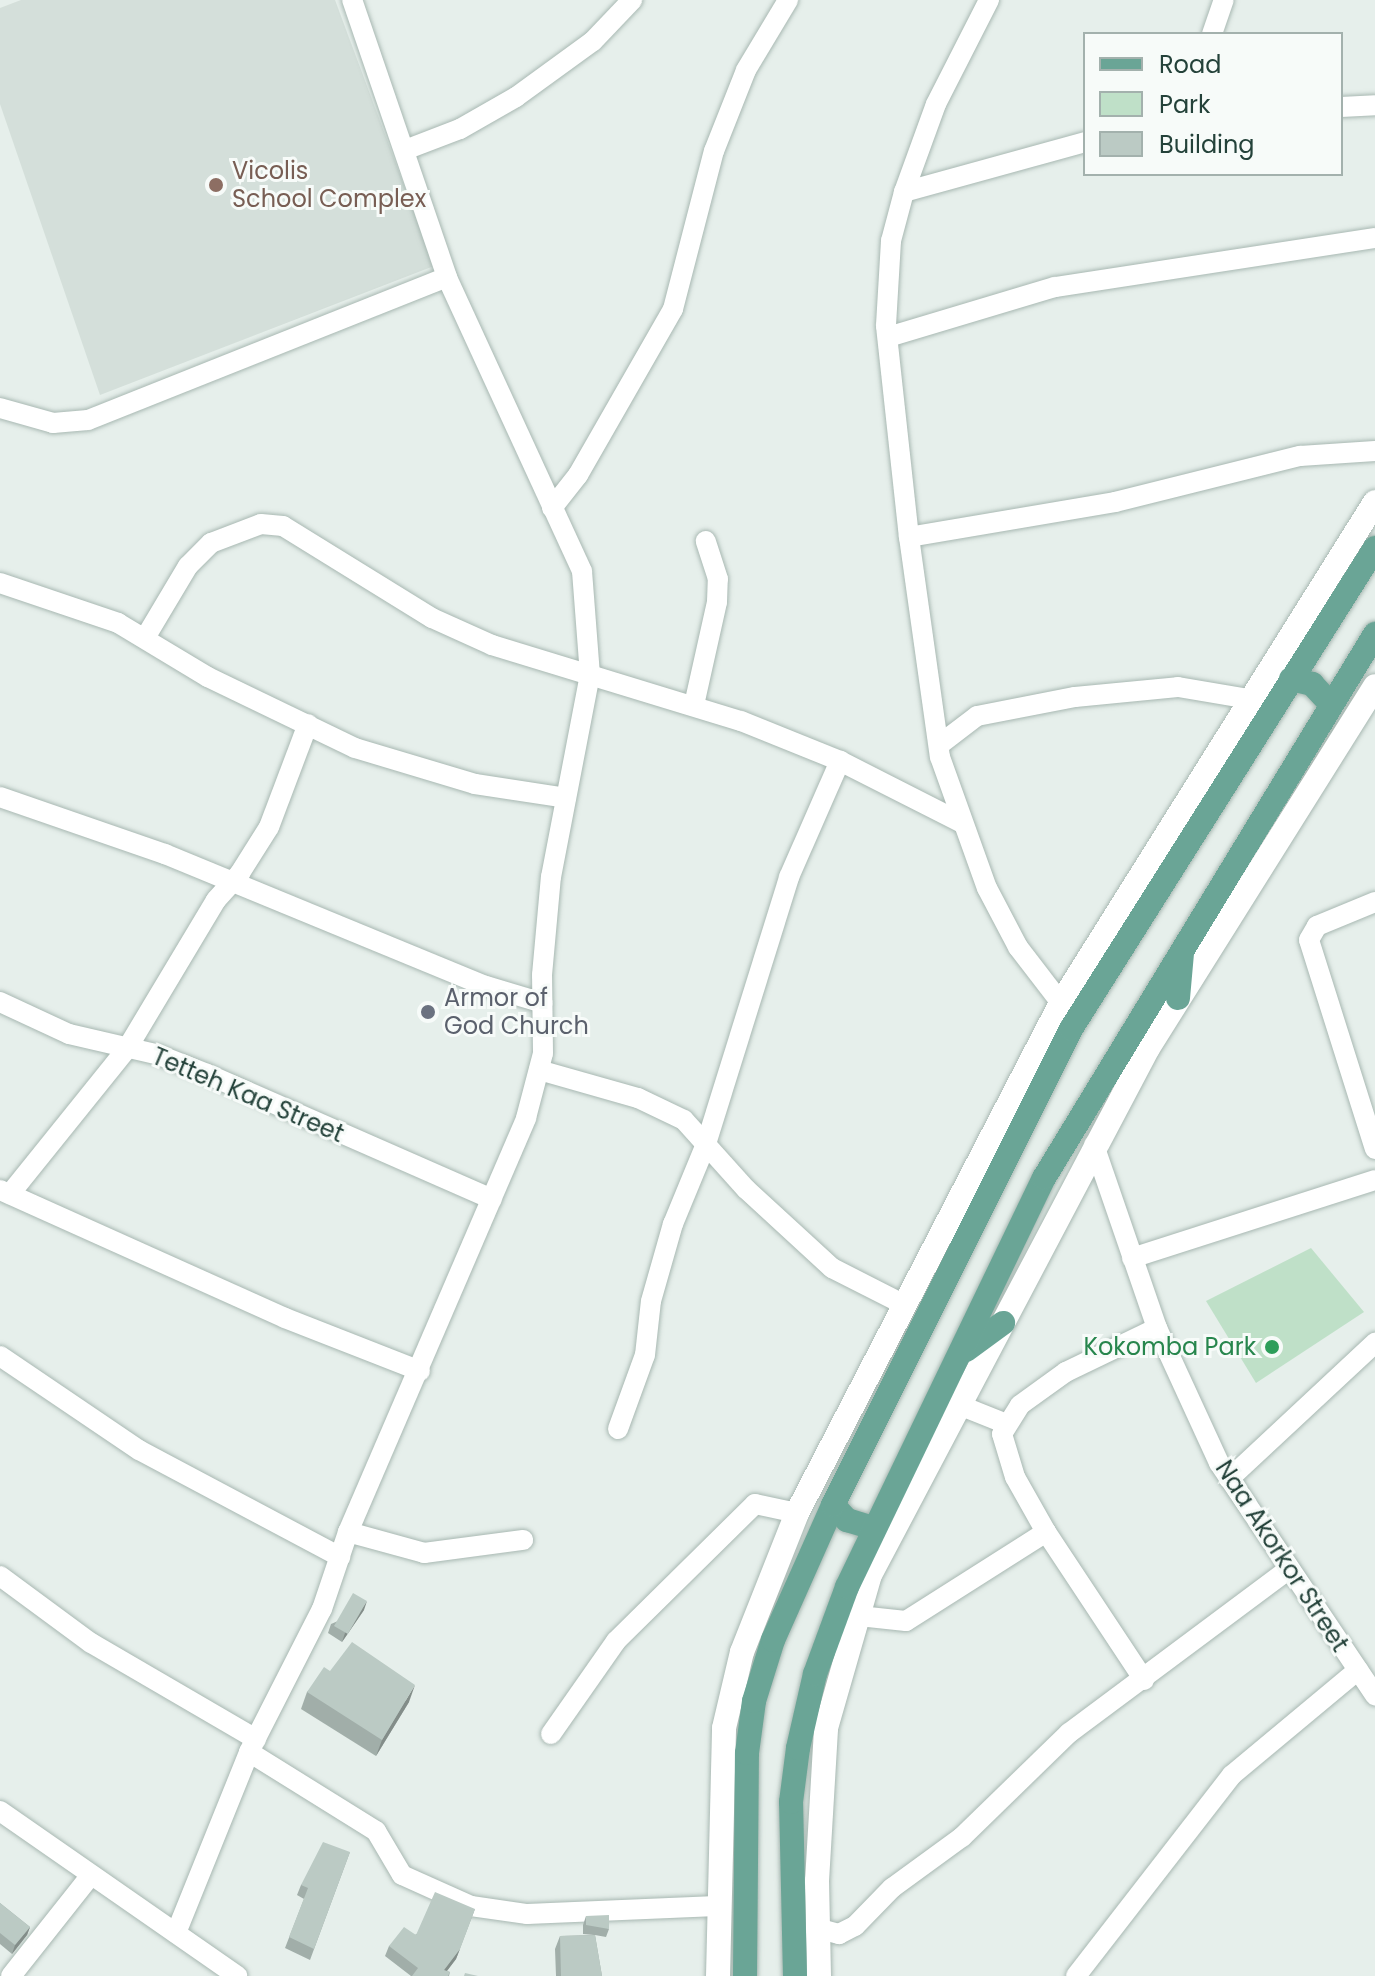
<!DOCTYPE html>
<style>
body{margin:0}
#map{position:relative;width:1375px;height:1976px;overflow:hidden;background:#e6efeb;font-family:Poppins,sans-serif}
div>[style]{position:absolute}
.built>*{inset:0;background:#d4dfda}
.green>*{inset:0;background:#bfe0c8}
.roads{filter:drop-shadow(0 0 2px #a8b8b2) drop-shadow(0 0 2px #a8b8b2)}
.street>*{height:20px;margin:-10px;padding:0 10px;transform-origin:10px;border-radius:10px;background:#fff}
.secondary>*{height:24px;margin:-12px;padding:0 12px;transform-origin:12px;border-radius:12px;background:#fff}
.primary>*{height:24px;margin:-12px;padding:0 12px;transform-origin:12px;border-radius:12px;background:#6aa596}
.wall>*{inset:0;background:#a1aea9}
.shaded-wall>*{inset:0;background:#838d89}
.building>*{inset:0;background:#bbcac4;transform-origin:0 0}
.dots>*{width:22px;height:22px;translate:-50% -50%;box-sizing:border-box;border:4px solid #f7fbf9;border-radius:50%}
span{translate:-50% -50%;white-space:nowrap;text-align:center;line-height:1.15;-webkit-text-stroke:6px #f7fbf9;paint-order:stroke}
.education-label{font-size:24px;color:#785e54}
.left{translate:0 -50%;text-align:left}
.worship-label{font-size:24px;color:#5b616d}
.street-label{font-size:24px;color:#24423a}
.leisure-label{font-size:24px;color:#27864d}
.right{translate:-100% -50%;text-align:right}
.legend{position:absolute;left:1083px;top:32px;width:260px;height:144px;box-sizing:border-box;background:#f7fbf9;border:2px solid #a3b1ad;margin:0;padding:10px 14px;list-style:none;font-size:24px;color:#24423a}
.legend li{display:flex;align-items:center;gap:16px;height:40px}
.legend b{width:40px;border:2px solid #a3b1ad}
</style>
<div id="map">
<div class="built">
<i style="clip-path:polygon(21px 0,335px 0,434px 266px,100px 395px,0 104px,0 8px)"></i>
</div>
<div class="green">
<i style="clip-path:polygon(1311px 1248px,1364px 1312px,1256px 1383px,1206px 1301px)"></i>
</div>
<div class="roads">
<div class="street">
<i style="left:989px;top:0;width:117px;rotate:117deg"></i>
<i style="left:936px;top:104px;width:94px;rotate:110deg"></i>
<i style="left:904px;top:192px;width:51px;rotate:104.9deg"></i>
<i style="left:891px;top:241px;width:85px;rotate:93.4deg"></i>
<i style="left:886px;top:326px;width:212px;rotate:83.8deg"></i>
<i style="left:909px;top:537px;width:222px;rotate:82deg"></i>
<i style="left:940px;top:757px;width:139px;rotate:70.3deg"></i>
<i style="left:987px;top:888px;width:67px;rotate:62.3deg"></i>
<i style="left:1018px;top:947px;width:71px;rotate:52.5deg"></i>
<i style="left:1212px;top:34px;width:36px;rotate:-71deg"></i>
<i style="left:1341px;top:107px;width:34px;rotate:-3deg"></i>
<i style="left:405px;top:150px;width:59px;rotate:-20.9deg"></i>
<i style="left:460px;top:129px;width:64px;rotate:-29.7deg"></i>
<i style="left:516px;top:97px;width:95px;rotate:-36deg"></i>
<i style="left:593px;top:41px;width:57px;rotate:-46.4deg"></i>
<i style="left:904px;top:192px;width:188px;rotate:-15.4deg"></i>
<i style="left:888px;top:337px;width:174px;rotate:-16.7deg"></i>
<i style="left:1055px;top:287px;width:324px;rotate:-8.7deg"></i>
<i style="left:0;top:408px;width:55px;rotate:15.8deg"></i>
<i style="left:53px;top:423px;width:35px;rotate:-5deg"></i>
<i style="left:88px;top:420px;width:386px;rotate:-21.7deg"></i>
<i style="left:552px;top:508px;width:42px;rotate:-51.8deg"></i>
<i style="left:578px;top:475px;width:191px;rotate:-60.2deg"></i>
<i style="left:673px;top:309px;width:163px;rotate:-75.5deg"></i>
<i style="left:714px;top:151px;width:87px;rotate:-68.4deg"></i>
<i style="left:746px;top:70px;width:82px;rotate:-59deg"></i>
<i style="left:909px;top:537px;width:209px;rotate:-9.6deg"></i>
<i style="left:1115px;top:502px;width:191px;rotate:-14deg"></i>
<i style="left:1300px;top:456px;width:75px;rotate:-3.8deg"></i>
<i style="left:0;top:583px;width:125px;rotate:18.7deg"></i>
<i style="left:118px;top:623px;width:105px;rotate:31deg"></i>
<i style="left:208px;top:677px;width:163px;rotate:25.8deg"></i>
<i style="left:355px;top:748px;width:125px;rotate:16.7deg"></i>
<i style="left:475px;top:784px;width:92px;rotate:8.7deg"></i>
<i style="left:145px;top:638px;width:84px;rotate:-59.2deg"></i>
<i style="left:188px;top:566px;width:33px;rotate:-45deg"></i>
<i style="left:211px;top:543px;width:53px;rotate:-20.8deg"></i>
<i style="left:261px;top:524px;width:22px;rotate:5deg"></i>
<i style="left:283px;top:526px;width:175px;rotate:31.7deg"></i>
<i style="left:432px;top:618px;width:66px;rotate:24.2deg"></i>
<i style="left:492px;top:645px;width:260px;rotate:17deg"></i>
<i style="left:741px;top:721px;width:107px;rotate:22deg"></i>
<i style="left:840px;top:761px;width:135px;rotate:26.9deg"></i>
<i style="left:694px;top:705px;width:106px;rotate:-77.4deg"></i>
<i style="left:717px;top:602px;width:23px;rotate:-88deg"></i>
<i style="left:718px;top:579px;width:40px;rotate:-108deg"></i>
<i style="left:939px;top:745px;width:48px;rotate:-37.3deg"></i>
<i style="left:977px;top:716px;width:100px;rotate:-11deg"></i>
<i style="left:1075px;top:697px;width:103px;rotate:-5.5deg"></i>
<i style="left:1178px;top:687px;width:72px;rotate:9.6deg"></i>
<i style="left:0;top:797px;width:175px;rotate:19.1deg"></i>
<i style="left:165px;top:854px;width:347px;rotate:22.4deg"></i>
<i style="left:486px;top:986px;width:59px;rotate:16.6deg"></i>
<i style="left:1375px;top:902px;width:63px;rotate:157.5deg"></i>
<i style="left:1317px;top:926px;width:16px;rotate:120deg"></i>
<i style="left:1309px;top:940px;width:219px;rotate:72.5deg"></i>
<i style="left:0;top:1002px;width:76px;rotate:24.9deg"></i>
<i style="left:69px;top:1034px;width:92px;rotate:13.1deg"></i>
<i style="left:159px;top:1055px;width:52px;rotate:21.6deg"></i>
<i style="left:207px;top:1074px;width:311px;rotate:23.7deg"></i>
<i style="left:539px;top:1070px;width:103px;rotate:15.8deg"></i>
<i style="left:638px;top:1098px;width:51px;rotate:25.6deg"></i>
<i style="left:684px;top:1120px;width:93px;rotate:48.1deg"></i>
<i style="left:746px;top:1189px;width:117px;rotate:42.6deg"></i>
<i style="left:832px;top:1268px;width:77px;rotate:26.9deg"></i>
<i style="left:1094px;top:1145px;width:194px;rotate:71deg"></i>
<i style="left:1157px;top:1328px;width:149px;rotate:65.3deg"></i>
<i style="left:1219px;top:1463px;width:280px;rotate:56.1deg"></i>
<i style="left:0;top:1190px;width:312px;rotate:24.2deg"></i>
<i style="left:285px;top:1318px;width:145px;rotate:21.4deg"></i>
<i style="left:10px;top:1194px;width:189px;rotate:-51.2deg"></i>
<i style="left:128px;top:1047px;width:171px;rotate:-59.1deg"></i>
<i style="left:216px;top:900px;width:36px;rotate:-48deg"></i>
<i style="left:240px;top:873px;width:54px;rotate:-57.8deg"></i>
<i style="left:269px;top:827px;width:110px;rotate:-69.3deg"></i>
<i style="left:1132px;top:1258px;width:255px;rotate:-17.8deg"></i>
<i style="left:0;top:1356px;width:168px;rotate:34.1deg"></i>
<i style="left:139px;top:1450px;width:228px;rotate:28deg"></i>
<i style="left:959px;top:1405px;width:48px;rotate:21.8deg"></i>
<i style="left:618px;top:1429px;width:79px;rotate:-70deg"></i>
<i style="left:645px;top:1355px;width:54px;rotate:-83.7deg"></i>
<i style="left:651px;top:1301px;width:80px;rotate:-74.1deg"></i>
<i style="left:673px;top:1224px;width:87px;rotate:-67.6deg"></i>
<i style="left:706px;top:1144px;width:280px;rotate:-72.7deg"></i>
<i style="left:789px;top:877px;width:127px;rotate:-66.3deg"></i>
<i style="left:1229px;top:1479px;width:200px;rotate:-43deg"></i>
<i style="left:348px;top:1532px;width:79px;rotate:15.4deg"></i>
<i style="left:424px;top:1553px;width:100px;rotate:-7.5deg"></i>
<i style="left:0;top:1576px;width:113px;rotate:36.4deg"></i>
<i style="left:91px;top:1643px;width:191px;rotate:30.2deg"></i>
<i style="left:859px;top:1616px;width:47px;rotate:6.1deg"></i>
<i style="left:906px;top:1621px;width:166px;rotate:-32.4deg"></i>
<i style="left:1144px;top:1680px;width:178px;rotate:-123.5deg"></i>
<i style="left:1046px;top:1532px;width:63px;rotate:-119.4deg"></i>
<i style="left:1015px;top:1477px;width:45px;rotate:-106.8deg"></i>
<i style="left:1002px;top:1434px;width:34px;rotate:-58deg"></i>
<i style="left:1020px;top:1405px;width:57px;rotate:-35.7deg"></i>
<i style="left:1066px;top:1372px;width:101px;rotate:-25.8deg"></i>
<i style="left:551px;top:1734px;width:113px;rotate:-55deg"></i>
<i style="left:616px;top:1641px;width:195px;rotate:-44.6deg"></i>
<i style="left:755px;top:1504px;width:43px;rotate:12.1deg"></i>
<i style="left:249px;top:1752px;width:150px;rotate:31.9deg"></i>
<i style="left:376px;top:1831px;width:51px;rotate:59.4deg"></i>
<i style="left:402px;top:1875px;width:76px;rotate:24.2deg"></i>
<i style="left:471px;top:1906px;width:57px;rotate:8.1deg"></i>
<i style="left:527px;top:1914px;width:190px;rotate:-2.4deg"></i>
<i style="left:0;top:1811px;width:289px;rotate:34.8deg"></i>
<i style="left:820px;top:1929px;width:20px;rotate:15deg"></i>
<i style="left:839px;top:1934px;width:18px;rotate:-27deg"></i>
<i style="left:855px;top:1926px;width:53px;rotate:-45.8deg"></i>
<i style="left:892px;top:1888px;width:87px;rotate:-36.1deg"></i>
<i style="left:962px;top:1837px;width:149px;rotate:-44.2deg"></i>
<i style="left:1069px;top:1733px;width:273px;rotate:-36.7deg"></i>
<i style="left:176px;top:1933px;width:195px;rotate:-68deg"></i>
<i style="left:249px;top:1752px;width:161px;rotate:-63deg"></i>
<i style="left:322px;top:1609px;width:81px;rotate:-71.3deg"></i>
<i style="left:348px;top:1532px;width:451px;rotate:-66.7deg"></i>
<i style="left:526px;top:1118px;width:67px;rotate:-75.3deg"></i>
<i style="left:543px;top:1053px;width:78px;rotate:-90.7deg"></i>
<i style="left:542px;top:975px;width:98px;rotate:-84.8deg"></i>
<i style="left:551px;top:877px;width:206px;rotate:-79.1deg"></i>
<i style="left:590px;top:675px;width:104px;rotate:-94.4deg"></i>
<i style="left:582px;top:571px;width:324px;rotate:-114.7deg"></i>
<i style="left:447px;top:277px;width:293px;rotate:-108.9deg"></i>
<i style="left:11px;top:1976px;width:129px;rotate:-51.6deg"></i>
<i style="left:1076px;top:1976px;width:254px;rotate:-52.2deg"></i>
<i style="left:1232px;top:1775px;width:164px;rotate:-39.8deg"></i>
</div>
<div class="secondary">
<i style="left:718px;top:1976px;width:248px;rotate:-88.6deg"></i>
<i style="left:724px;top:1728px;width:78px;rotate:-76.7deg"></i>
<i style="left:742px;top:1652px;width:149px;rotate:-68.4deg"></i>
<i style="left:797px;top:1513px;width:574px;rotate:-62.63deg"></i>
<i style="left:1061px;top:1003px;width:591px;rotate:-57.92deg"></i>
<i style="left:819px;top:1976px;width:95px;rotate:-91.2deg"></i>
<i style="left:817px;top:1881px;width:153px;rotate:-86.6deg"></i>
<i style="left:826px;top:1728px;width:159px;rotate:-74deg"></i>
<i style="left:870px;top:1575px;width:596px;rotate:-62.19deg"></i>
<i style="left:1148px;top:1048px;width:427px;rotate:-57.9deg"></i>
</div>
<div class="primary">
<i style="left:1291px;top:679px;width:22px;rotate:13deg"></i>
<i style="left:1312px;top:684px;width:26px;rotate:47deg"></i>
<i style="left:1178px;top:998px;width:45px;rotate:-84.9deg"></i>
<i style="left:966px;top:1350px;width:46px;rotate:-36.1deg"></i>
<i style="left:833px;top:1505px;width:21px;rotate:47deg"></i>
<i style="left:847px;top:1520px;width:27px;rotate:17deg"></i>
<i style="left:745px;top:1976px;width:223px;rotate:-89.5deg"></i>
<i style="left:747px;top:1753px;width:52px;rotate:-82.3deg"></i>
<i style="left:754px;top:1701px;width:64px;rotate:-72.7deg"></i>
<i style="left:773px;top:1640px;width:148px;rotate:-66deg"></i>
<i style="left:833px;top:1505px;width:532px;rotate:-63.43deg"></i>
<i style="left:1071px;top:1029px;width:569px;rotate:-57.71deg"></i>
<i style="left:795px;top:1976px;width:174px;rotate:-91.3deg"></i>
<i style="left:791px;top:1802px;width:54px;rotate:-82.6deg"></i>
<i style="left:798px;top:1748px;width:76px;rotate:-77.1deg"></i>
<i style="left:815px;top:1674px;width:93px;rotate:-69.8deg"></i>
<i style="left:847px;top:1587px;width:454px;rotate:-64.3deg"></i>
<i style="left:1044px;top:1178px;width:637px;rotate:-58.68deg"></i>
</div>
</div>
<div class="wall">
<i style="clip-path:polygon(364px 1610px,342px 1642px,328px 1633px,331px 1624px)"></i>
<i style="clip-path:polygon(330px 1671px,409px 1702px,376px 1756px,301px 1709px,307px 1692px)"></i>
<i style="clip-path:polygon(350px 1852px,310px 1960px,285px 1948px,304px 1899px,297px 1895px,301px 1885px)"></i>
<i style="clip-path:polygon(0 1903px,30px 1927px,27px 1935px,12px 1954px,0 1944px)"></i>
<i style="clip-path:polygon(475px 1909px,456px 1959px,447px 1971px,450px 1972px,449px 1976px,411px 1976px,385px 1956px,389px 1946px)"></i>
<i style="clip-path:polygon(586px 1916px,609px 1929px,606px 1937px,595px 1935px,602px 1976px,556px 1976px,555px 1949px,560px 1936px,594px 1935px,583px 1934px,583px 1925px)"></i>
</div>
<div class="shaded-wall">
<i style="clip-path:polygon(367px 1601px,364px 1610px,342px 1642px,345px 1633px)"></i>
<i style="clip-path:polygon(415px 1685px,409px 1702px,376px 1756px,382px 1740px)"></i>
<i style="clip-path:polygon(30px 1927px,27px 1935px,12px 1954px,15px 1945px)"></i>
<i style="clip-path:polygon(460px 1949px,456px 1959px,443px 1976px,444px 1970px)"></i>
</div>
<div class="building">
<i style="left:353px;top:1593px;width:16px;height:38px;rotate:30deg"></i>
<i style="clip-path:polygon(352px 1642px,415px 1685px,382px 1740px,307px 1692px,324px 1667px,330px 1671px)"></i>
<i style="clip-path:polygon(323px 1842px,350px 1852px,314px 1949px,289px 1937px,308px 1888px,301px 1885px)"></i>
<i style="clip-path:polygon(435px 1892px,475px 1909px,460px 1949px,444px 1970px,450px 1972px,448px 1976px,412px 1976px,418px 1968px,389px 1946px,404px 1927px,416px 1935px)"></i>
<i style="clip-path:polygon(0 1903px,30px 1927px,15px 1945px,0 1933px)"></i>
<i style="clip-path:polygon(609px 1915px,609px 1929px,586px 1925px,586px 1916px)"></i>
<i style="clip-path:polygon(595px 1935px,602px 1976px,561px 1976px,560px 1936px)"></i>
<i style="clip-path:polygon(465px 1973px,478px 1976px,464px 1976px)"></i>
</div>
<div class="dots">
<i style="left:216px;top:185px;background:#8d6e63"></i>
<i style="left:428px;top:1012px;background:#6b7280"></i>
<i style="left:1272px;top:1347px;background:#2e9e5b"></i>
</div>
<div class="education-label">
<span class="left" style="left:232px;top:185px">Vicolis<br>School Complex</span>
</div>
<div class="worship-label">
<span class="left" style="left:444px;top:1012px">Armor of<br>God Church</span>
</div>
<div class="street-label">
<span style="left:248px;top:1095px;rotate:23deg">Tetteh Kaa Street</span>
<span style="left:1282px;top:1556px;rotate:57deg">Naa Akorkor Street</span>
</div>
<div class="leisure-label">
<span class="right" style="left:1256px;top:1347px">Kokomba Park</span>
</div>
<ul class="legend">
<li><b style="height:10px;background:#6aa596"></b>Road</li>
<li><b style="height:22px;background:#bfe0c8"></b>Park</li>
<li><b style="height:22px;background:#bbcac4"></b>Building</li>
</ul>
</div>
